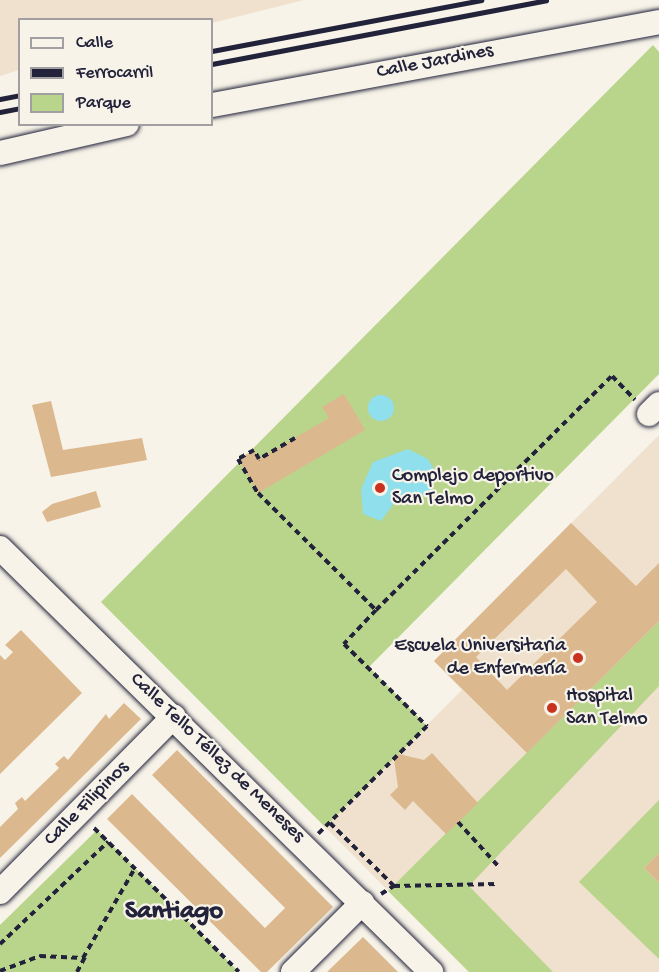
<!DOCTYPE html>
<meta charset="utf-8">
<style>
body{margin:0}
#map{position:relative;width:659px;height:972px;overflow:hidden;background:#f7f3e8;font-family:"Gochi Hand",sans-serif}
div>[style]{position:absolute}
.built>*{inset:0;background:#efe1cd}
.green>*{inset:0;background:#b9d48b}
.water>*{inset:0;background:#8fdfec}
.round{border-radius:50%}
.building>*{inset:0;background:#dcb88e}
.path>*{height:4px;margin-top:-2px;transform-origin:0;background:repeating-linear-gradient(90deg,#22223b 0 6px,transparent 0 10.5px)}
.roads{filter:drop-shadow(0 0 2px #22223b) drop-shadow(0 0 2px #22223b)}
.minor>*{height:24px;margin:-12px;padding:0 12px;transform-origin:12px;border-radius:12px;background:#f7f3e8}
.rail>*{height:4.5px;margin:-2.25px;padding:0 2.25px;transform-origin:2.25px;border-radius:2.25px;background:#22223b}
.dots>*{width:16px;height:16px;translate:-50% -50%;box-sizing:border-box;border:3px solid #f7f3e8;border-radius:50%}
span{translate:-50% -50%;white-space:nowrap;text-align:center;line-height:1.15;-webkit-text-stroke:4.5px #f7f3e8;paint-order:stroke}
.street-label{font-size:20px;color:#22223b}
.poi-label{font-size:20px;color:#22223b}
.left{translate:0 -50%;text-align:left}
.right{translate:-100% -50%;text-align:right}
.district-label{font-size:26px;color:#22223b;font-weight:700}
.legend{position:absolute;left:18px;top:18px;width:195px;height:108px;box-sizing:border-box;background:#f7f3e8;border:2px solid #a29fa3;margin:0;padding:8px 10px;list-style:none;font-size:18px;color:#22223b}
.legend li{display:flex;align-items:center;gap:12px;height:30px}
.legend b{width:30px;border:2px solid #a29fa3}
</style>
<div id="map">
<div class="built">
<i style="clip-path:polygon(0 0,304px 0,212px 23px,20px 20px,19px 70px,0 76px)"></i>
<i style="clip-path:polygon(659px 435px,659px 972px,469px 972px,325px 827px,462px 690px,434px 661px)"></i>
</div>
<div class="green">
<i style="clip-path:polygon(653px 45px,659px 52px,659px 374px,369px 667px,427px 726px,325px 827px,101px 602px)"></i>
<i style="clip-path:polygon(659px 621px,659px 686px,469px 886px,553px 972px,469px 972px,388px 891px)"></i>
<i style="clip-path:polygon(659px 800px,659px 853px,644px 868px,659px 883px,659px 959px,579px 882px)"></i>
<i style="clip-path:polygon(97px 830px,239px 972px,0 972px,0 925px)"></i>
</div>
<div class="water">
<i class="round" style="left:368px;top:395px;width:26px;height:26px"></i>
<i style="clip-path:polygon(408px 449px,428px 459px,436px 473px,430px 494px,398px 498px,381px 521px,363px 514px,361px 489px,373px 462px)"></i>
</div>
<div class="building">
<i style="clip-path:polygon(344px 394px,365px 430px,258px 493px,238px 459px,254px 450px,259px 459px,329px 418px,322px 407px)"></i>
<i style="clip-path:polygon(51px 401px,63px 450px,142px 438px,147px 460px,51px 477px,32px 405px)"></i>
<i style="clip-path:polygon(96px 491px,101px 507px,47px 522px,42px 512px,52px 504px)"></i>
<i style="clip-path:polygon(evenodd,571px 523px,636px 586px,659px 563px,659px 621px,527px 753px,434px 661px,571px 523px,566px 569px,597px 602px,507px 690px,476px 657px,566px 569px)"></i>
<i style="clip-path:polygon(21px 630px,82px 693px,0 774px,0 655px,5px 660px,13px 652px,5px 645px)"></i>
<i style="clip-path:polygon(124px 703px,141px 719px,0 858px,0 827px,18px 809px,15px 803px,22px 797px,25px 801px,59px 768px,55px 764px,64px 756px,68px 760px,106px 714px,109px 719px)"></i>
<i style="clip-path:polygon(177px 750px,333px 907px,267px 972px,261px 972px,107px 819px,132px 794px,265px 928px,285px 908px,152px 775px)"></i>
<i style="clip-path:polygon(432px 753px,478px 803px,446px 834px,413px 801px,405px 810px,390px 795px,398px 787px,394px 759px,399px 754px,424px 760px)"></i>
<i style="clip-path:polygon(659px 853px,659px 883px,644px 868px)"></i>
<i style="clip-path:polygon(363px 937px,398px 972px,327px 972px)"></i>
</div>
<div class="path">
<i style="left:295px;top:438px;width:42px;rotate:149.7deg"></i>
<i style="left:259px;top:459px;width:10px;rotate:-119deg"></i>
<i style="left:254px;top:450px;width:18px;rotate:151deg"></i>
<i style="left:238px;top:459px;width:39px;rotate:60deg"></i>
<i style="left:258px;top:493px;width:166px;rotate:44.8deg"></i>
<i style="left:376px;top:610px;width:47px;rotate:133.3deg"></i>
<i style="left:344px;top:644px;width:117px;rotate:44.7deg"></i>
<i style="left:427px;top:726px;width:153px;rotate:135.3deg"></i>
<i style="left:376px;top:610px;width:332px;rotate:-44.8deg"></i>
<i style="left:612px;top:376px;width:33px;rotate:46deg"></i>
<i style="left:458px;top:822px;width:62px;rotate:47.6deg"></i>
<i style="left:330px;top:823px;width:90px;rotate:44.5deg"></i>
<i style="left:94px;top:828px;width:204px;rotate:44.8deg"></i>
<i style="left:381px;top:894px;width:15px;rotate:-32deg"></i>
<i style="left:394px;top:886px;width:103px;rotate:-1.1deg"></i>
<i style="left:0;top:944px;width:149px;rotate:-43.4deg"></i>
<i style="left:0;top:971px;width:43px;rotate:-20.6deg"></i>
<i style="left:40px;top:956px;width:43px;rotate:2.7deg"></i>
<i style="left:83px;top:958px;width:104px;rotate:-60deg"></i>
<i style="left:77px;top:972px;width:17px;rotate:-62deg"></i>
</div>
<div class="roads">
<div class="minor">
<i style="left:212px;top:105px;width:455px;rotate:-10.5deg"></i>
<i style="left:0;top:153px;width:130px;rotate:-12.9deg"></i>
<i style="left:649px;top:414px;width:14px;rotate:-45deg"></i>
<i style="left:0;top:548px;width:605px;rotate:44.53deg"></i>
<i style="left:0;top:892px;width:247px;rotate:-45.3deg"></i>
<i style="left:293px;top:972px;width:98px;rotate:-45deg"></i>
</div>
</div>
<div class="rail">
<i style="left:212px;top:51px;width:274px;rotate:-10.7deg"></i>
<i style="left:212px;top:64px;width:340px;rotate:-10.8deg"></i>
<i style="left:0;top:99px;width:20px;rotate:-11deg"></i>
<i style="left:0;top:112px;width:20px;rotate:-11deg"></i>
</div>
<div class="dots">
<i style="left:380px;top:488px;background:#c8321e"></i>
<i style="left:578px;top:658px;background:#c8321e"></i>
<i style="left:552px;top:708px;background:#c8321e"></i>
</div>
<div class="street-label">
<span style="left:435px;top:62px;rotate:-11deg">Calle Jardines</span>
<span style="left:217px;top:758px;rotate:44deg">Calle Tello Téllez de Meneses</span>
<span style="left:87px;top:804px;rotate:-45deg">Calle Filipinos</span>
</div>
<div class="poi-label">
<span class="left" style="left:392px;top:488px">Complejo deportivo<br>San Telmo</span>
<span class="right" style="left:566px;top:658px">Escuela Universitaria<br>de Enfermería</span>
<span class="left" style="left:566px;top:708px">Hospital<br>San Telmo</span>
</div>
<div class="district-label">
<span style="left:174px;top:913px">Santiago</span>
</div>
<ul class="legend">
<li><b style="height:8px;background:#f7f3e8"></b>Calle</li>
<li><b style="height:8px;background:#22223b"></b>Ferrocarril</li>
<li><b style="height:16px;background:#b9d48b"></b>Parque</li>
</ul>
</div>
